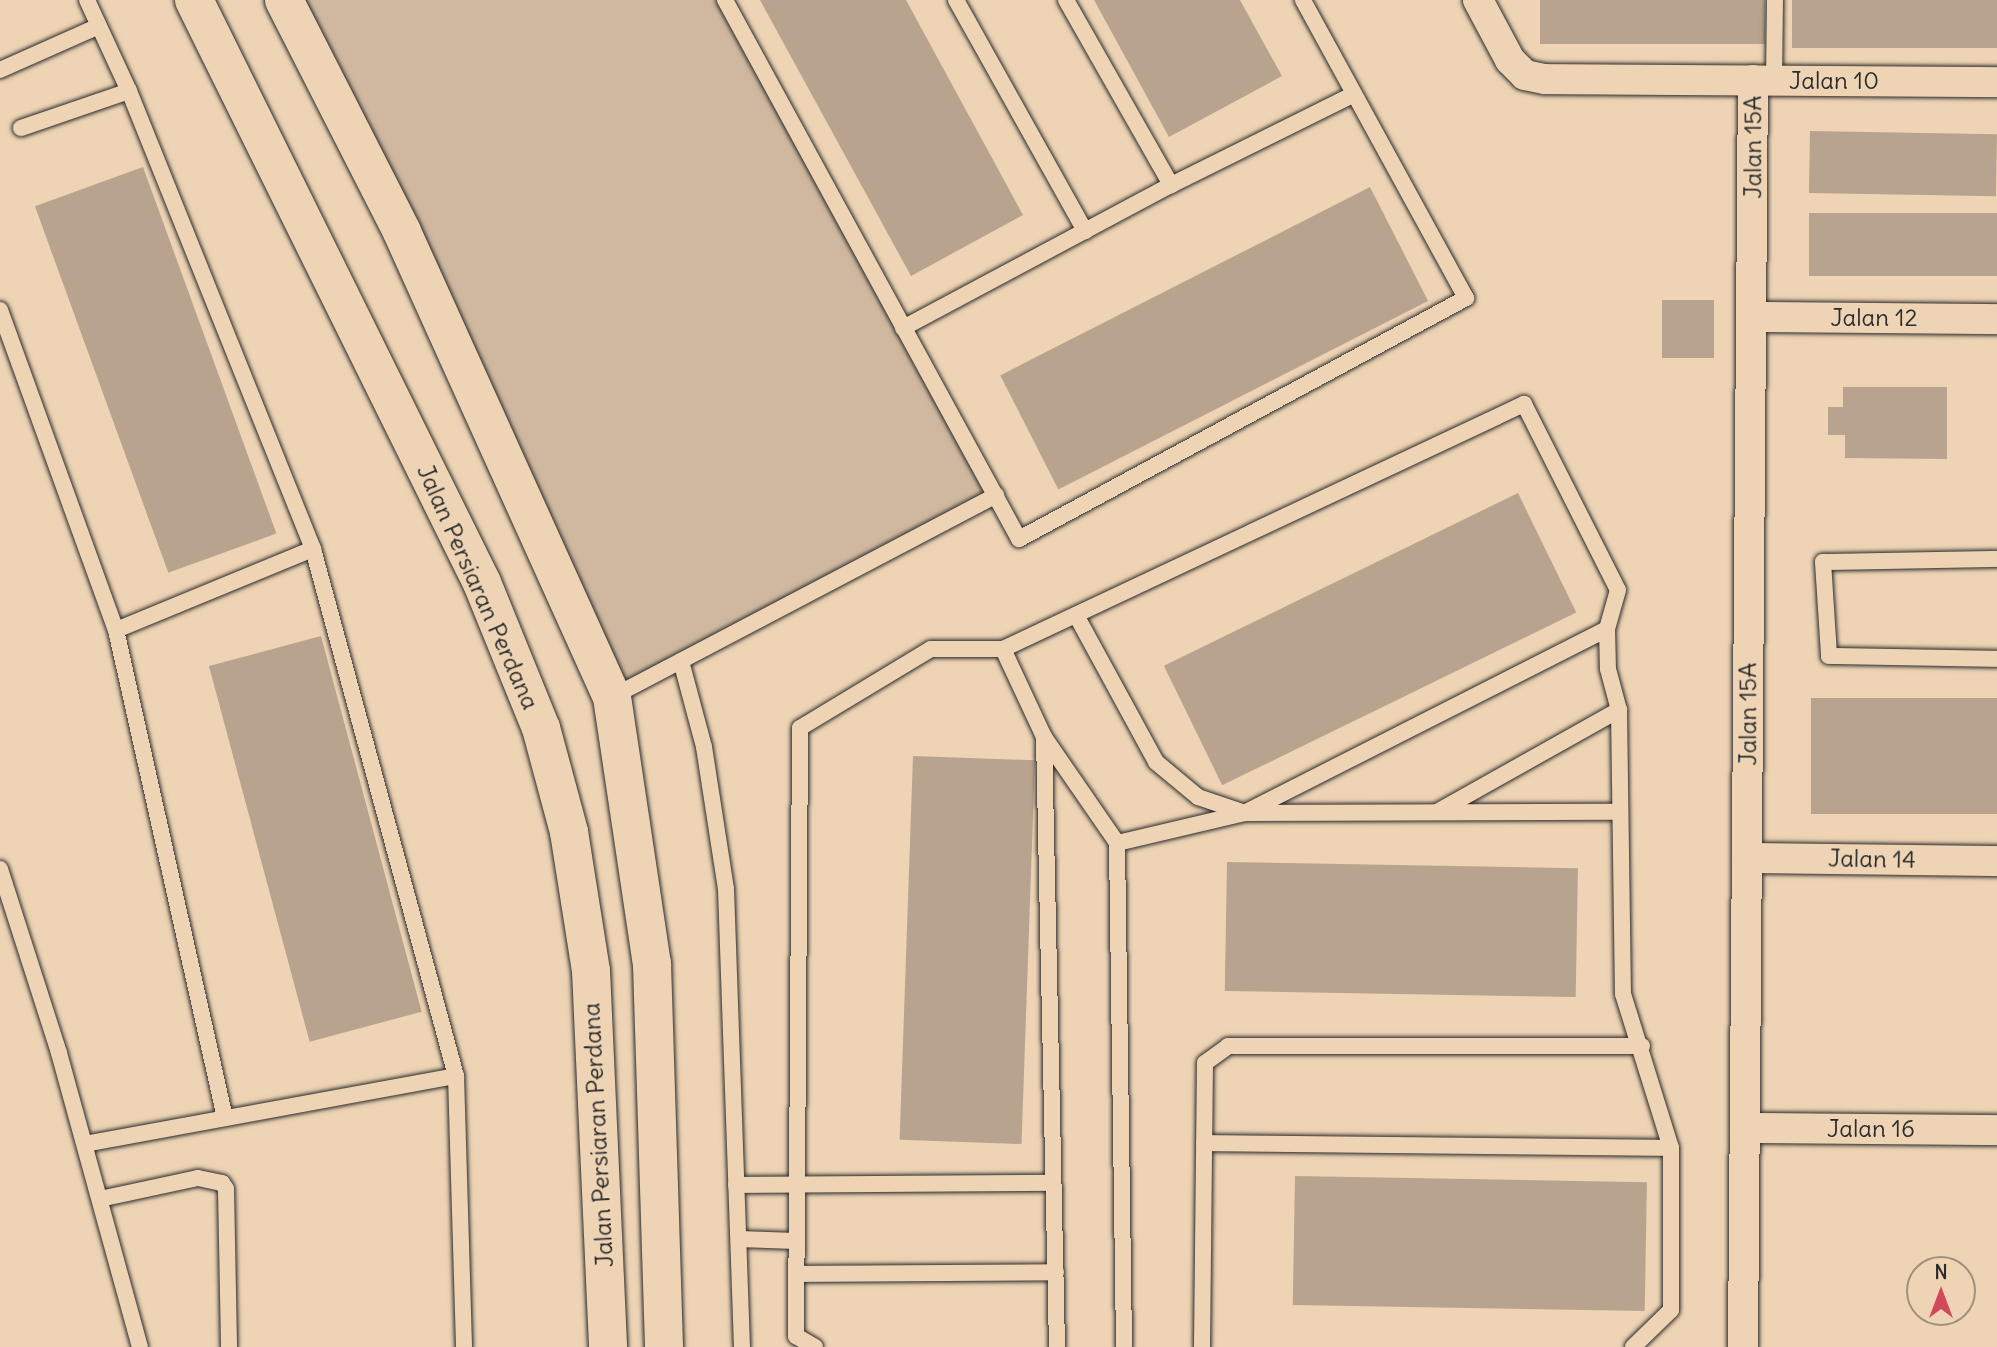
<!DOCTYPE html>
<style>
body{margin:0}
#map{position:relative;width:1997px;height:1347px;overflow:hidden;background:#eed4b5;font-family:Delius,sans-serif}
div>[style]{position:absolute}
.green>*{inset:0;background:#cfb89f}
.building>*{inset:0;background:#b8a48e;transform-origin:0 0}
.roads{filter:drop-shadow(0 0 2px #2b2b2b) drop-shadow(0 0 2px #2b2b2b)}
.lane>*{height:16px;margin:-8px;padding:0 8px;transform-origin:8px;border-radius:8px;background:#eed4b5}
.street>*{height:30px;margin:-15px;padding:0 15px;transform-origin:15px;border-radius:15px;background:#eed4b5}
.secondary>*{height:38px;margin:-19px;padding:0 19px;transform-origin:19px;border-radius:19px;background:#eed4b5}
span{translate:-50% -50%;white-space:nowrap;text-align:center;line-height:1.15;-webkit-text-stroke:5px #eed4b5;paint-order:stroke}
.street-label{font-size:24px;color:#2b2b2b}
.north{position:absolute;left:1906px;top:1256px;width:70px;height:70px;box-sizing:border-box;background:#eed4b5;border:2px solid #a0907e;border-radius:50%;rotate:0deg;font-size:19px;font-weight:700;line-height:28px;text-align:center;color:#2b2b2b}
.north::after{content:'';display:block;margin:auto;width:24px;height:32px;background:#d1495b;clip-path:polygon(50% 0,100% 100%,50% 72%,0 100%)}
</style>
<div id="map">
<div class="green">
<i style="clip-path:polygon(291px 0,724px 0,995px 495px,612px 694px)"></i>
</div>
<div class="building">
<i style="clip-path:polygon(760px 0,906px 0,1023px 215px,911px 276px)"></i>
<i style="clip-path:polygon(1094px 0,1240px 0,1282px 76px,1169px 137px)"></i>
<i style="left:1540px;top:0;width:225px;height:44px"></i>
<i style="left:1792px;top:0;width:205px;height:48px"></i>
<i style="left:1810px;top:131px;width:187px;height:62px;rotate:1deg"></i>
<i style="left:143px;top:167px;width:390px;height:115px;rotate:70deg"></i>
<i style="left:1370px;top:187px;width:128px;height:415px;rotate:63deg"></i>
<i style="left:1809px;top:213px;width:188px;height:63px"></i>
<i style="left:1662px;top:300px;width:52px;height:58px"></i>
<i style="clip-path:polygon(1843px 387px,1947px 387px,1947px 459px,1845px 458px,1845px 435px,1828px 435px,1828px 407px,1843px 407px)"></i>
<i style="left:1518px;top:493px;width:133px;height:394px;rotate:64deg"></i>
<i style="left:321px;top:636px;width:389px;height:116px;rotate:75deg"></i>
<i style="left:1811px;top:698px;width:186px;height:116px"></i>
<i style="left:913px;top:756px;width:122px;height:384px;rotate:2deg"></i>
<i style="left:1227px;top:862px;width:351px;height:129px;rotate:1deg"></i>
<i style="left:1295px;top:1176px;width:352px;height:129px;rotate:1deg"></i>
</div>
<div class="roads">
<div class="lane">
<i style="left:87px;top:0;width:100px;rotate:65.2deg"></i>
<i style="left:129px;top:91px;width:494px;rotate:68.1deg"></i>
<i style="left:313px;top:549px;width:546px;rotate:74.82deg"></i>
<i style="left:456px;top:1076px;width:271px;rotate:88.3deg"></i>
<i style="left:725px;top:0;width:614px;rotate:61.39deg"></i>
<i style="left:1019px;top:539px;width:508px;rotate:-28.33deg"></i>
<i style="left:1466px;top:298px;width:340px;rotate:-118.7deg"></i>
<i style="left:956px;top:0;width:265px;rotate:60.8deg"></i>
<i style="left:1066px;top:0;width:213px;rotate:60.4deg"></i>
<i style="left:0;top:70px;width:108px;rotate:-24deg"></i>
<i style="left:1774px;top:80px;width:80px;rotate:-89.3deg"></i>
<i style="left:21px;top:128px;width:114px;rotate:-18.9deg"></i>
<i style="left:0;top:310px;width:340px;rotate:70.1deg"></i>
<i style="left:116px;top:630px;width:500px;rotate:77.41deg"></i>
<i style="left:903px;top:328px;width:304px;rotate:-28.1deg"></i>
<i style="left:1171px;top:185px;width:204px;rotate:-26.4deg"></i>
<i style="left:1997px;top:559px;width:174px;rotate:179deg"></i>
<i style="left:1823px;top:562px;width:94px;rotate:86.3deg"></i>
<i style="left:1829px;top:656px;width:168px;rotate:1deg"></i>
<i style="left:1076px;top:615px;width:167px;rotate:61.4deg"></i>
<i style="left:1156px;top:762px;width:55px;rotate:39.8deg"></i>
<i style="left:1198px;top:797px;width:50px;rotate:18.8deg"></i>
<i style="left:1245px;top:813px;width:131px;rotate:166.8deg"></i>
<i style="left:1607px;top:629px;width:406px;rotate:153.1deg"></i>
<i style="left:1245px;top:813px;width:374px;rotate:-0.2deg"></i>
<i style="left:116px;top:630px;width:213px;rotate:-22.4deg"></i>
<i style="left:1003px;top:649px;width:97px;rotate:65deg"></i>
<i style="left:1044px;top:737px;width:129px;rotate:55.4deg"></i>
<i style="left:1117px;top:843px;width:504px;rotate:89.2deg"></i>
<i style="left:681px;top:661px;width:89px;rotate:75deg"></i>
<i style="left:704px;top:747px;width:144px;rotate:81.2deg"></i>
<i style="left:726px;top:889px;width:458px;rotate:88deg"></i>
<i style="left:612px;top:697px;width:434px;rotate:-27.7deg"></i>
<i style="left:1044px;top:737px;width:610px;rotate:88.78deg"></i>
<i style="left:1437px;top:812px;width:209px;rotate:-29.3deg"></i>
<i style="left:0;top:869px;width:193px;rotate:72.2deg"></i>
<i style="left:59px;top:1053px;width:305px;rotate:74.6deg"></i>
<i style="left:1204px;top:1143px;width:467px;rotate:0.6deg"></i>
<i style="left:85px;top:1144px;width:377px;rotate:-10.4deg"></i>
<i style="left:736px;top:1185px;width:316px;rotate:-0.4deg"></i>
<i style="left:100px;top:1199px;width:100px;rotate:-12.1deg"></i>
<i style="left:198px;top:1178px;width:25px;rotate:12deg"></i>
<i style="left:222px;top:1183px;width:7px;rotate:56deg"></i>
<i style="left:226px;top:1189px;width:158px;rotate:88.9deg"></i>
<i style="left:739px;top:1239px;width:57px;rotate:2deg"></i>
<i style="left:796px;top:1274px;width:260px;rotate:-0.4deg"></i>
<i style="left:815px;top:1347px;width:22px;rotate:-150deg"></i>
<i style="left:796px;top:1336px;width:608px;rotate:-89.62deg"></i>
<i style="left:800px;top:728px;width:153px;rotate:-31.1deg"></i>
<i style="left:931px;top:649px;width:72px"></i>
<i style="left:1003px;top:649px;width:576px;rotate:-25.19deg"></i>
<i style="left:1524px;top:404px;width:208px;rotate:63.2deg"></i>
<i style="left:1618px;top:590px;width:41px;rotate:105.8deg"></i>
<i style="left:1607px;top:629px;width:40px;rotate:88.6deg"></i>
<i style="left:1608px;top:669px;width:42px;rotate:75deg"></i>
<i style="left:1619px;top:710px;width:284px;rotate:89.2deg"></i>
<i style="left:1623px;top:994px;width:161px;rotate:72.7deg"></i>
<i style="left:1671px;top:1148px;width:162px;rotate:90deg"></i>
<i style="left:1671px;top:1310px;width:53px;rotate:135.8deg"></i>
<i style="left:1202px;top:1347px;width:284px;rotate:-89.4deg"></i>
<i style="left:1205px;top:1063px;width:29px;rotate:-36deg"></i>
<i style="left:1228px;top:1046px;width:414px"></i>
</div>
<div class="street">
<i style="left:1478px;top:0;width:68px;rotate:61.9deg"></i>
<i style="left:1510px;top:60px;width:21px;rotate:45deg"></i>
<i style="left:1525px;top:75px;width:19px;rotate:12deg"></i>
<i style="left:1544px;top:79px;width:453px;rotate:0.4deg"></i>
<i style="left:1752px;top:317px;width:245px;rotate:0.5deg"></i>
<i style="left:1747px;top:858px;width:250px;rotate:0.7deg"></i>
<i style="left:1745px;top:1128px;width:252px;rotate:0.5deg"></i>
<i style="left:1743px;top:1347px;width:1267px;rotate:-89.55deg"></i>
</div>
<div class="secondary">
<i style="left:194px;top:0;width:650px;rotate:63.71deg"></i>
<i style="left:482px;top:583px;width:157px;rotate:67.9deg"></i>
<i style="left:541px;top:728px;width:108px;rotate:74.9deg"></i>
<i style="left:569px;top:832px;width:141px;rotate:81deg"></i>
<i style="left:591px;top:971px;width:376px;rotate:87.4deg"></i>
<i style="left:284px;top:0;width:260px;rotate:63deg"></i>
<i style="left:402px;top:232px;width:510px;rotate:65.7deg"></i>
<i style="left:612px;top:697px;width:270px;rotate:81.5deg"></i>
<i style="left:652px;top:964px;width:383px;rotate:88.2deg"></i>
</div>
</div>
<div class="street-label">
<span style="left:1834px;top:81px">Jalan 10</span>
<span style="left:1753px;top:147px;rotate:-90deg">Jalan 15A</span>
<span style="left:1874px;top:318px">Jalan 12</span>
<span style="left:478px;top:587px;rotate:66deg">Jalan Persiaran Perdana</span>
<span style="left:1748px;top:714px;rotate:-90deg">Jalan 15A</span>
<span style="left:1872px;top:859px;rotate:1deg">Jalan 14</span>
<span style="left:1871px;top:1129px">Jalan 16</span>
<span style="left:598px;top:1135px;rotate:-93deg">Jalan Persiaran Perdana</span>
</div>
<div class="north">N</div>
</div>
